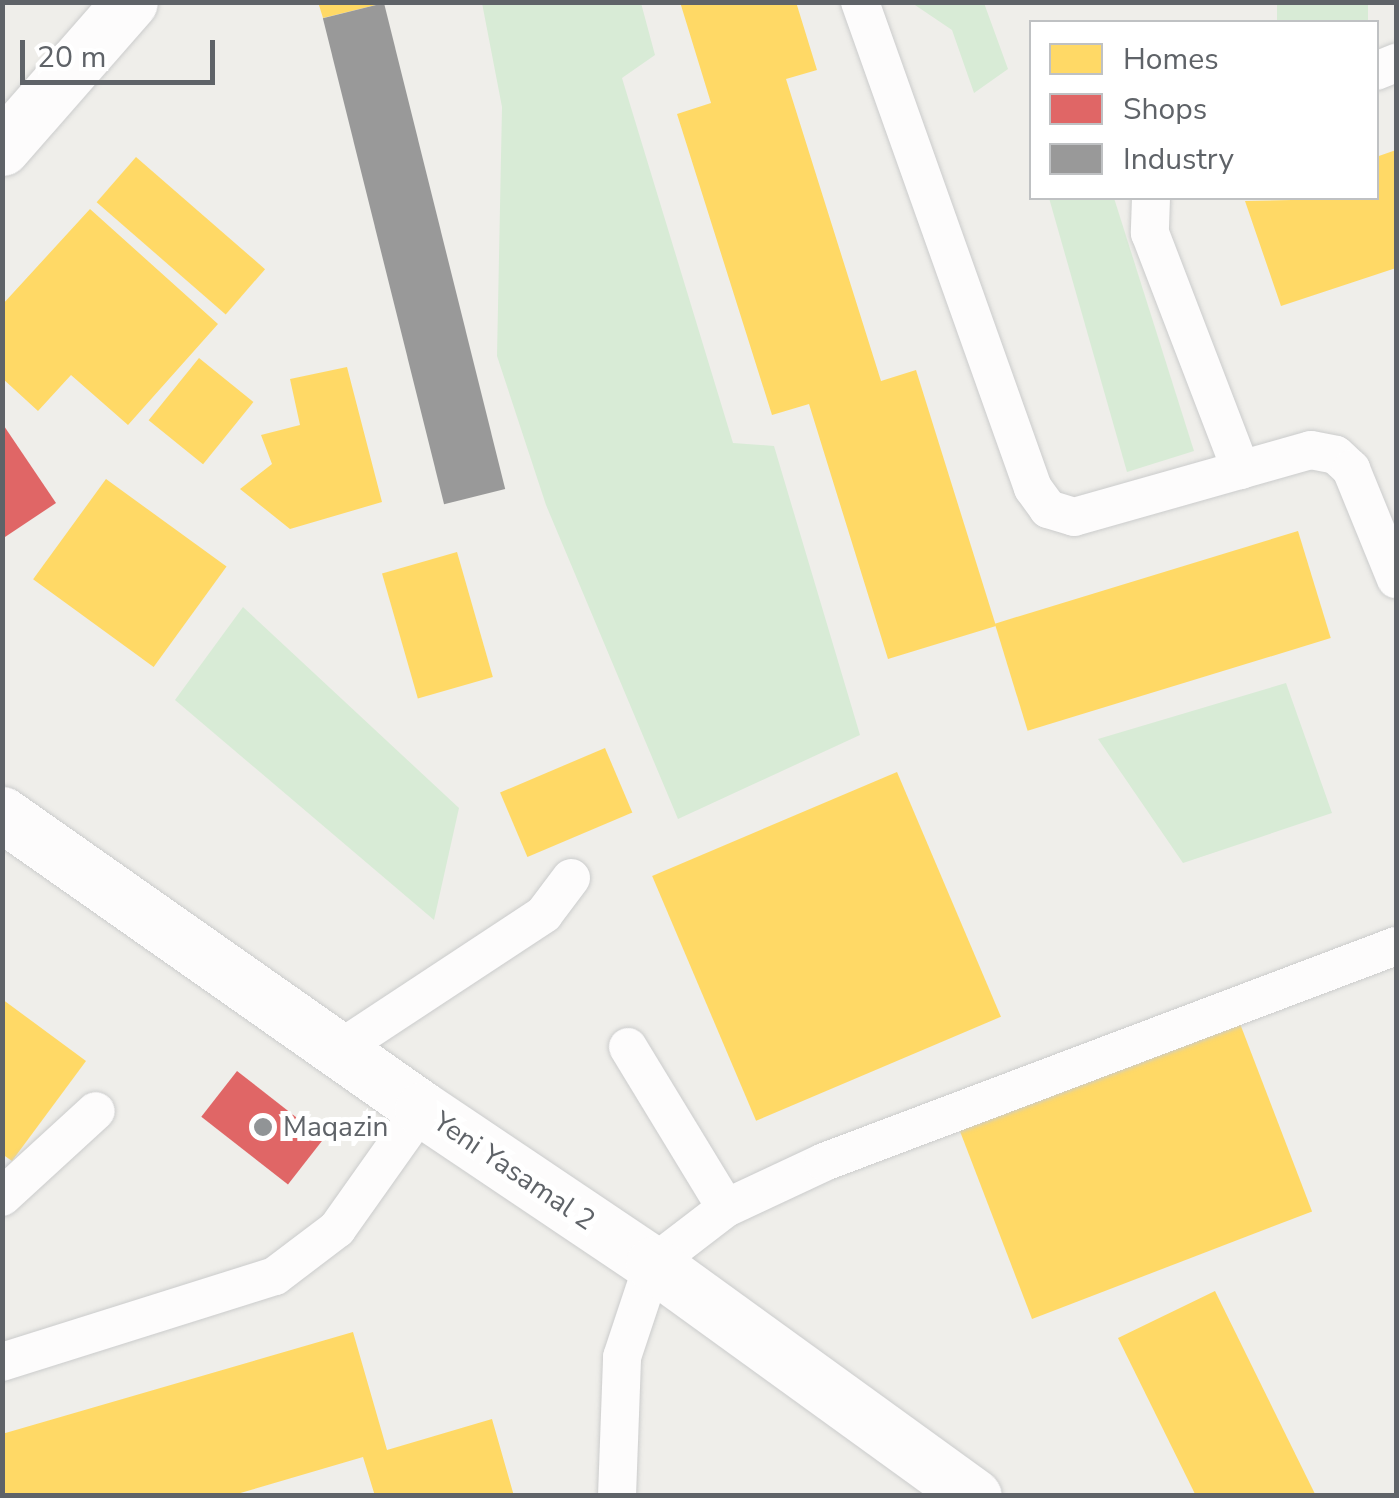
<!DOCTYPE html>
<style>
body{margin:0}
#map{position:relative;width:1399px;height:1498px;overflow:hidden;background:#efeeea;font-family:"Nunito Sans",sans-serif}
div>[style]{position:absolute}
.green>*{inset:0;background:#d8ebd6;transform-origin:0 0}
.homes>*{inset:0;background:#ffd966;transform-origin:0 0}
.shops>*{inset:0;background:#e06666;transform-origin:0 0}
.industry>*{inset:0;background:#999;transform-origin:0 0}
.roads{filter:drop-shadow(0 0 2px #cbcccc) drop-shadow(0 0 2px #cbcccc)}
.lane>*{height:38px;margin:-19px;padding:0 19px;transform-origin:19px;border-radius:19px;background:#fdfcfc}
.street>*{height:55px;margin:-27.5px;padding:0 27.5px;transform-origin:27.5px;border-radius:27.5px;background:#fdfcfc}
.secondary>*{height:55px;margin:-27.5px;padding:0 27.5px;transform-origin:27.5px;border-radius:27.5px;background:#fdfcfc}
.dots>*{width:28px;height:28px;translate:-50% -50%;box-sizing:border-box;border:5px solid #fff;border-radius:50%}
span{translate:-50% -50%;white-space:nowrap;text-align:center;line-height:1.15;-webkit-text-stroke:10px #fff;paint-order:stroke}
.poi-label{font-size:28px;color:#5f6368}
.left{translate:0 -50%;text-align:left}
.street-label{font-size:28px;color:#5f6368}
.frame{position:absolute;inset:0;border:5px solid #5f6368;pointer-events:none}
.legend{position:absolute;left:1029px;top:20px;width:350px;height:180px;box-sizing:border-box;background:#fff;border:2px solid #bfc1c3;margin:0;padding:12px 18px;list-style:none;font-size:30px;color:#5f6368}
.legend li{display:flex;align-items:center;gap:20px;height:50px}
.legend b{width:50px;border:2px solid #bfc1c3}
.scale{position:absolute;left:20px;top:40px;width:195px;height:45px;box-sizing:border-box;border:5px solid #5f6368;border-top:0;padding-left:12px;font-size:30px;line-height:35px;white-space:nowrap;color:#5f6368;-webkit-text-stroke:8px #fff;paint-order:stroke}
</style>
<div id="map">
<div class="green">
<i style="clip-path:polygon(482px 3px,641px 3px,655px 55px,622px 78px,733px 443px,774px 446px,860px 735px,678px 819px,546px 505px,497px 356px,502px 107px)"></i>
<i style="clip-path:polygon(912px 3px,984px 3px,1008px 69px,974px 93px,952px 30px)"></i>
<i style="left:1277px;top:3px;width:91px;height:20px"></i>
<i style="clip-path:polygon(1049px 198px,1114px 198px,1194px 451px,1127px 472px)"></i>
<i style="clip-path:polygon(243px 607px,459px 808px,434px 920px,175px 700px)"></i>
<i style="clip-path:polygon(1286px 683px,1332px 813px,1183px 863px,1098px 739px)"></i>
</div>
<div class="homes">
<i style="clip-path:polygon(318px 2px,380px 2px,380px 4px,323px 18px)"></i>
<i style="clip-path:polygon(680px 2px,796px 2px,817px 70px,786px 79px,881px 381px,916px 370px,996px 626px,888px 659px,809px 404px,772px 415px,677px 114px,711px 103px)"></i>
<i style="clip-path:polygon(1396px 150px,1396px 268px,1281px 306px,1245px 201px,1376px 198px,1376px 157px)"></i>
<i style="left:136px;top:157px;width:171px;height:60px;rotate:41deg"></i>
<i style="clip-path:polygon(90px 209px,218px 324px,128px 425px,71px 375px,38px 411px,2px 378px,2px 305px)"></i>
<i style="left:199px;top:358px;width:70px;height:80px;rotate:39deg"></i>
<i style="clip-path:polygon(347px 367px,382px 502px,290px 529px,240px 489px,272px 464px,261px 435px,300px 425px,290px 379px)"></i>
<i style="left:106px;top:479px;width:149px;height:124px;rotate:36deg"></i>
<i style="left:1298px;top:531px;width:112px;height:317px;rotate:73deg"></i>
<i style="left:457px;top:552px;width:130px;height:78px;rotate:74deg"></i>
<i style="left:605px;top:748px;width:70px;height:114px;rotate:67deg"></i>
<i style="left:897px;top:772px;width:266px;height:266px;rotate:67deg"></i>
<i style="clip-path:polygon(2px 999px,86px 1061px,12px 1161px,2px 1154px)"></i>
<i style="left:1239px;top:1021px;width:204px;height:300px;rotate:69deg"></i>
<i style="clip-path:polygon(1215px 1291px,1316px 1496px,1196px 1496px,1118px 1338px)"></i>
<i style="clip-path:polygon(353px 1332px,387px 1450px,492px 1419px,514px 1496px,375px 1496px,363px 1457px,230px 1496px,2px 1496px,2px 1434px)"></i>
</div>
<div class="shops">
<i style="clip-path:polygon(2px 423px,56px 503px,2px 539px)"></i>
<i style="left:237px;top:1071px;width:110px;height:58px;rotate:38deg"></i>
</div>
<div class="industry">
<i style="left:384px;top:3px;width:501px;height:63px;rotate:76deg"></i>
</div>
<div class="roads">
<div class="lane">
<i style="left:860px;top:2px;width:516px;rotate:70.41deg"></i>
<i style="left:1033px;top:488px;width:26px;rotate:54deg"></i>
<i style="left:1048px;top:509px;width:27px;rotate:17deg"></i>
<i style="left:1074px;top:517px;width:246px;rotate:-15.8deg"></i>
<i style="left:1311px;top:450px;width:25px;rotate:11deg"></i>
<i style="left:1336px;top:455px;width:21px;rotate:43deg"></i>
<i style="left:1351px;top:469px;width:119px;rotate:67.8deg"></i>
<i style="left:1376px;top:71px;width:22px;rotate:-22deg"></i>
<i style="left:1151px;top:198px;width:35px;rotate:92deg"></i>
<i style="left:1150px;top:233px;width:254px;rotate:69deg"></i>
<i style="left:628px;top:1047px;width:188px;rotate:58.7deg"></i>
<i style="left:338px;top:1050px;width:247px;rotate:-33.4deg"></i>
<i style="left:544px;top:914px;width:45px;rotate:-53.1deg"></i>
<i style="left:2px;top:1197px;width:127px;rotate:-42.5deg"></i>
<i style="left:2px;top:1362px;width:286px;rotate:-17.5deg"></i>
<i style="left:275px;top:1276px;width:78px;rotate:-37.2deg"></i>
<i style="left:337px;top:1229px;width:147px;rotate:-54.7deg"></i>
<i style="left:617px;top:1496px;width:139px;rotate:-87.9deg"></i>
<i style="left:622px;top:1357px;width:98px;rotate:-71.6deg"></i>
<i style="left:653px;top:1264px;width:92px;rotate:-37.5deg"></i>
<i style="left:726px;top:1208px;width:108px;rotate:-25.1deg"></i>
<i style="left:824px;top:1162px;width:611px;rotate:-20.69deg"></i>
</div>
<div class="street">
<i style="left:2px;top:814px;width:513px;rotate:35.08deg"></i>
<i style="left:422px;top:1109px;width:278px;rotate:33.9deg"></i>
<i style="left:653px;top:1264px;width:396px;rotate:35.9deg"></i>
</div>
<div class="secondary">
<i style="left:2px;top:148px;width:194px;rotate:-48.8deg"></i>
</div>
</div>
<div class="dots">
<i style="left:263px;top:1127px;background:#919496"></i>
</div>
<div class="poi-label">
<span class="left" style="left:283px;top:1127px">Maqazin</span>
</div>
<div class="street-label">
<span style="left:514px;top:1171px;rotate:34deg">Yeni Yasamal 2</span>
</div>
<div class="frame"></div>
<ul class="legend">
<li><b style="height:28px;background:#ffd966"></b>Homes</li>
<li><b style="height:28px;background:#e06666"></b>Shops</li>
<li><b style="height:28px;background:#999"></b>Industry</li>
</ul>
<div class="scale">20 m</div>
</div>
